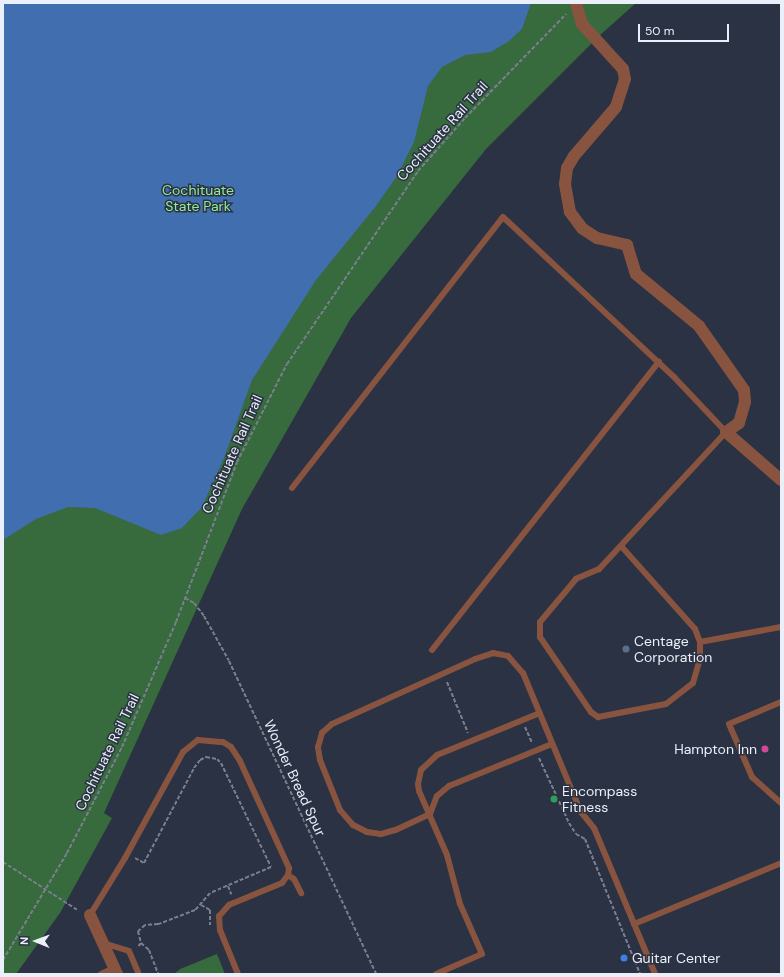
<!DOCTYPE html>
<style>
body{margin:0}
#map{position:relative;width:784px;height:977px;overflow:hidden;background:#2b3243;font-family:"DM Sans",sans-serif}
div>[style]{position:absolute}
.green>*{inset:0;background:#376a3c}
.water>*{inset:0;background:#416eae}
.path>*{height:2px;margin-top:-1px;transform-origin:0;background:repeating-linear-gradient(90deg,#797f8e 0 4px,transparent 0 6px)}
.service>*{height:6px;margin:-3px;padding:0 3px;transform-origin:3px;border-radius:3px;background:#88543f}
.minor>*{height:12px;margin:-6px;padding:0 6px;transform-origin:6px;border-radius:6px;background:#88543f}
.dots>*{width:11px;height:11px;translate:-50% -50%;box-sizing:border-box;border:2px solid #2b3243;border-radius:50%}
span{translate:-50% -50%;white-space:nowrap;text-align:center;line-height:1.15;-webkit-text-stroke:3px #2b3243;paint-order:stroke}
.street-label{font-size:14px;color:#eaeffa}
.park-label{font-size:14px;color:#90ea97}
.poi-label{font-size:14px;color:#eaeffa}
.left{translate:0 -50%;text-align:left}
.right{translate:-100% -50%;text-align:right}
.frame{position:absolute;inset:0;border:4px solid #eaeffa;pointer-events:none}
.north{position:absolute;left:16px;top:921px;width:40px;height:40px;-webkit-text-stroke:3px #2b3243;paint-order:stroke;rotate:271deg;font-size:11px;font-weight:700;line-height:16px;text-align:center;color:#eaeffa}
.north::after{content:'';display:block;margin:auto;width:14px;height:18px;background:#eaeffa;clip-path:polygon(50% 0,100% 100%,50% 72%,0 100%)}
.scale{position:absolute;left:638px;top:24px;width:91px;height:18px;box-sizing:border-box;border:2px solid #eaeffa;border-top:0;padding-left:5px;font-size:12px;line-height:14px;white-space:nowrap;color:#eaeffa;-webkit-text-stroke:3px #2b3243;paint-order:stroke}
</style>
<div id="map">
<div class="green">
<i style="clip-path:polygon(3px 3px,636px 3px,599px 36px,486px 149px,351px 318px,242px 509px,104px 813px,112px 818px,60px 913px,16px 974px,3px 974px)"></i>
<i style="clip-path:polygon(217px 954px,225px 974px,174px 974px,180px 969px)"></i>
</div>
<div class="water">
<i style="clip-path:polygon(3px 3px,531px 3px,522px 29px,509px 41px,491px 52px,465px 55px,442px 67px,428px 86px,414px 142px,397px 176px,376px 206px,316px 280px,252px 380px,224px 458px,202px 507px,182px 528px,161px 535px,95px 508px,68px 507px,36px 519px,3px 540px)"></i>
</div>
<div class="path">
<i style="left:185px;top:598px;width:10px;rotate:29deg"></i>
<i style="left:194px;top:603px;width:16px;rotate:52deg"></i>
<i style="left:204px;top:616px;width:51px;rotate:60.9deg"></i>
<i style="left:229px;top:661px;width:346px;rotate:64.8deg"></i>
<i style="left:447px;top:682px;width:55px;rotate:67.6deg"></i>
<i style="left:525px;top:727px;width:17px;rotate:66deg"></i>
<i style="left:539px;top:758px;width:72px;rotate:65.2deg"></i>
<i style="left:569px;top:823px;width:13px;rotate:58deg"></i>
<i style="left:576px;top:834px;width:10px;rotate:29deg"></i>
<i style="left:585px;top:839px;width:146px;rotate:67.8deg"></i>
<i style="left:135px;top:858px;width:10px;rotate:29deg"></i>
<i style="left:144px;top:863px;width:107px;rotate:-62.2deg"></i>
<i style="left:194px;top:768px;width:10px;rotate:-53deg"></i>
<i style="left:200px;top:760px;width:7px;rotate:-27deg"></i>
<i style="left:206px;top:757px;width:11px;rotate:10deg"></i>
<i style="left:217px;top:759px;width:6px;rotate:45deg"></i>
<i style="left:221px;top:763px;width:115px;rotate:64.3deg"></i>
<i style="left:271px;top:867px;width:66px;rotate:156.9deg"></i>
<i style="left:210px;top:893px;width:23px;rotate:131deg"></i>
<i style="left:195px;top:910px;width:40px;rotate:159deg"></i>
<i style="left:158px;top:924px;width:13px;rotate:176deg"></i>
<i style="left:145px;top:925px;width:9px;rotate:139deg"></i>
<i style="left:138px;top:931px;width:12px;rotate:76deg"></i>
<i style="left:141px;top:943px;width:6px;rotate:129deg"></i>
<i style="left:3px;top:862px;width:90px;rotate:32.8deg"></i>
<i style="left:228px;top:886px;width:9px;rotate:69deg"></i>
<i style="left:201px;top:905px;width:10px;rotate:29deg"></i>
<i style="left:210px;top:910px;width:15px;rotate:90deg"></i>
<i style="left:141px;top:943px;width:11px;rotate:41deg"></i>
<i style="left:149px;top:950px;width:26px;rotate:69deg"></i>
<i style="left:3px;top:960px;width:125px;rotate:-59.1deg"></i>
<i style="left:67px;top:853px;width:119px;rotate:-62.6deg"></i>
<i style="left:122px;top:747px;width:136px;rotate:-66.6deg"></i>
<i style="left:176px;top:622px;width:171px;rotate:-69.1deg"></i>
<i style="left:237px;top:462px;width:110px;rotate:-63deg"></i>
<i style="left:287px;top:364px;width:233px;rotate:-55.8deg"></i>
<i style="left:418px;top:171px;width:71px;rotate:-48.4deg"></i>
<i style="left:465px;top:118px;width:145px;rotate:-45.8deg"></i>
</div>
<div class="service">
<i style="left:292px;top:488px;width:343px;rotate:-52.1deg"></i>
<i style="left:503px;top:217px;width:234px;rotate:43.1deg"></i>
<i style="left:674px;top:377px;width:76px;rotate:46.6deg"></i>
<i style="left:726px;top:432px;width:187px;rotate:132.8deg"></i>
<i style="left:599px;top:569px;width:25px;rotate:157deg"></i>
<i style="left:576px;top:579px;width:56px;rotate:129.9deg"></i>
<i style="left:540px;top:622px;width:15px;rotate:90deg"></i>
<i style="left:540px;top:637px;width:91px;rotate:55.8deg"></i>
<i style="left:591px;top:712px;width:9px;rotate:36deg"></i>
<i style="left:598px;top:717px;width:69px;rotate:-10.8deg"></i>
<i style="left:666px;top:704px;width:34px;rotate:-38deg"></i>
<i style="left:693px;top:683px;width:26px;rotate:-74deg"></i>
<i style="left:700px;top:658px;width:16px;rotate:-90deg"></i>
<i style="left:700px;top:642px;width:14px;rotate:-111deg"></i>
<i style="left:695px;top:629px;width:111px;rotate:-131.7deg"></i>
<i style="left:700px;top:642px;width:82px;rotate:-10.5deg"></i>
<i style="left:432px;top:650px;width:367px;rotate:-51.8deg"></i>
<i style="left:781px;top:702px;width:56px;rotate:157.1deg"></i>
<i style="left:729px;top:724px;width:58px;rotate:66.5deg"></i>
<i style="left:752px;top:777px;width:39px;rotate:42deg"></i>
<i style="left:430px;top:814px;width:38px;rotate:155deg"></i>
<i style="left:395px;top:830px;width:15px;rotate:164deg"></i>
<i style="left:381px;top:834px;width:14px;rotate:-172deg"></i>
<i style="left:367px;top:832px;width:16px;rotate:-153deg"></i>
<i style="left:353px;top:825px;width:20px;rotate:-131deg"></i>
<i style="left:340px;top:810px;width:54px;rotate:-111.8deg"></i>
<i style="left:320px;top:760px;width:13px;rotate:-99deg"></i>
<i style="left:318px;top:747px;width:15px;rotate:-74deg"></i>
<i style="left:322px;top:733px;width:13px;rotate:-42deg"></i>
<i style="left:332px;top:724px;width:157px;rotate:-24.4deg"></i>
<i style="left:475px;top:659px;width:19px;rotate:-18deg"></i>
<i style="left:493px;top:653px;width:15px;rotate:11deg"></i>
<i style="left:508px;top:656px;width:23px;rotate:49deg"></i>
<i style="left:523px;top:673px;width:151px;rotate:67.4deg"></i>
<i style="left:581px;top:812px;width:21px;rotate:51deg"></i>
<i style="left:594px;top:828px;width:158px;rotate:67.3deg"></i>
<i style="left:430px;top:814px;width:19px;rotate:-69deg"></i>
<i style="left:437px;top:796px;width:16px;rotate:-40deg"></i>
<i style="left:449px;top:786px;width:111px;rotate:-22.2deg"></i>
<i style="left:288px;top:875px;width:7px;rotate:34deg"></i>
<i style="left:294px;top:879px;width:16px;rotate:63deg"></i>
<i style="left:90px;top:915px;width:67px;rotate:-58.4deg"></i>
<i style="left:125px;top:858px;width:121px;rotate:-61.3deg"></i>
<i style="left:183px;top:752px;width:19px;rotate:-39deg"></i>
<i style="left:198px;top:740px;width:25px;rotate:5deg"></i>
<i style="left:223px;top:742px;width:9px;rotate:32deg"></i>
<i style="left:231px;top:747px;width:17px;rotate:57deg"></i>
<i style="left:240px;top:761px;width:118px;rotate:65.4deg"></i>
<i style="left:289px;top:868px;width:7px;rotate:98deg"></i>
<i style="left:288px;top:875px;width:10px;rotate:127deg"></i>
<i style="left:282px;top:883px;width:57px;rotate:157.5deg"></i>
<i style="left:229px;top:905px;width:15px;rotate:132deg"></i>
<i style="left:219px;top:916px;width:14px;rotate:86deg"></i>
<i style="left:220px;top:930px;width:48px;rotate:67.8deg"></i>
<i style="left:634px;top:924px;width:159px;rotate:-22.5deg"></i>
<i style="left:103px;top:943px;width:27px;rotate:17deg"></i>
<i style="left:129px;top:951px;width:25px;rotate:67deg"></i>
<i style="left:101px;top:974px;width:14px;rotate:-25deg"></i>
<i style="left:436px;top:974px;width:50px;rotate:-23.5deg"></i>
<i style="left:482px;top:954px;width:55px;rotate:-113.7deg"></i>
<i style="left:460px;top:904px;width:51px;rotate:-104.9deg"></i>
<i style="left:447px;top:855px;width:70px;rotate:-113.6deg"></i>
<i style="left:419px;top:791px;width:7px;rotate:-98deg"></i>
<i style="left:418px;top:784px;width:14px;rotate:-78deg"></i>
<i style="left:421px;top:770px;width:22px;rotate:-43deg"></i>
<i style="left:437px;top:755px;width:111px;rotate:-22.2deg"></i>
</div>
<div class="minor">
<i style="left:576px;top:3px;width:22px;rotate:74deg"></i>
<i style="left:582px;top:24px;width:61px;rotate:47.7deg"></i>
<i style="left:623px;top:69px;width:10px;rotate:79deg"></i>
<i style="left:625px;top:79px;width:29px;rotate:108deg"></i>
<i style="left:616px;top:107px;width:65px;rotate:130.6deg"></i>
<i style="left:574px;top:156px;width:14px;rotate:120deg"></i>
<i style="left:567px;top:168px;width:16px;rotate:97deg"></i>
<i style="left:565px;top:184px;width:28px;rotate:80deg"></i>
<i style="left:570px;top:212px;width:21px;rotate:53deg"></i>
<i style="left:583px;top:229px;width:17px;rotate:33deg"></i>
<i style="left:597px;top:238px;width:31px;rotate:13deg"></i>
<i style="left:627px;top:245px;width:30px;rotate:73deg"></i>
<i style="left:636px;top:274px;width:82px;rotate:39.5deg"></i>
<i style="left:699px;top:326px;width:78px;rotate:54.9deg"></i>
<i style="left:744px;top:390px;width:12px;rotate:85deg"></i>
<i style="left:745px;top:402px;width:22px;rotate:106deg"></i>
<i style="left:739px;top:423px;width:16px;rotate:145deg"></i>
<i style="left:726px;top:432px;width:73px;rotate:41.1deg"></i>
<i style="left:90px;top:915px;width:65px;rotate:65.4deg"></i>
</div>
<div class="dots">
<i style="left:626px;top:649px;background:#5c6f8a"></i>
<i style="left:765px;top:749px;background:#d1479c"></i>
<i style="left:554px;top:799px;background:#2e9e5b"></i>
<i style="left:624px;top:958px;background:#3f7fe0"></i>
</div>
<div class="street-label">
<span style="left:442px;top:131px;rotate:-48deg">Cochituate Rail Trail</span>
<span style="left:232px;top:454px;rotate:-66deg">Cochituate Rail Trail</span>
<span style="left:107px;top:752px;rotate:-64deg">Cochituate Rail Trail</span>
<span style="left:295px;top:778px;rotate:65deg">Wonder Bread Spur</span>
</div>
<div class="park-label">
<span style="left:198px;top:198px">Cochituate<br>State Park</span>
</div>
<div class="poi-label">
<span class="left" style="left:634px;top:649px">Centage<br>Corporation</span>
<span class="right" style="left:757px;top:749px">Hampton Inn</span>
<span class="left" style="left:562px;top:799px">Encompass<br>Fitness</span>
<span class="left" style="left:632px;top:958px">Guitar Center</span>
</div>
<div class="frame"></div>
<div class="north">N</div>
<div class="scale">50 m</div>
</div>
